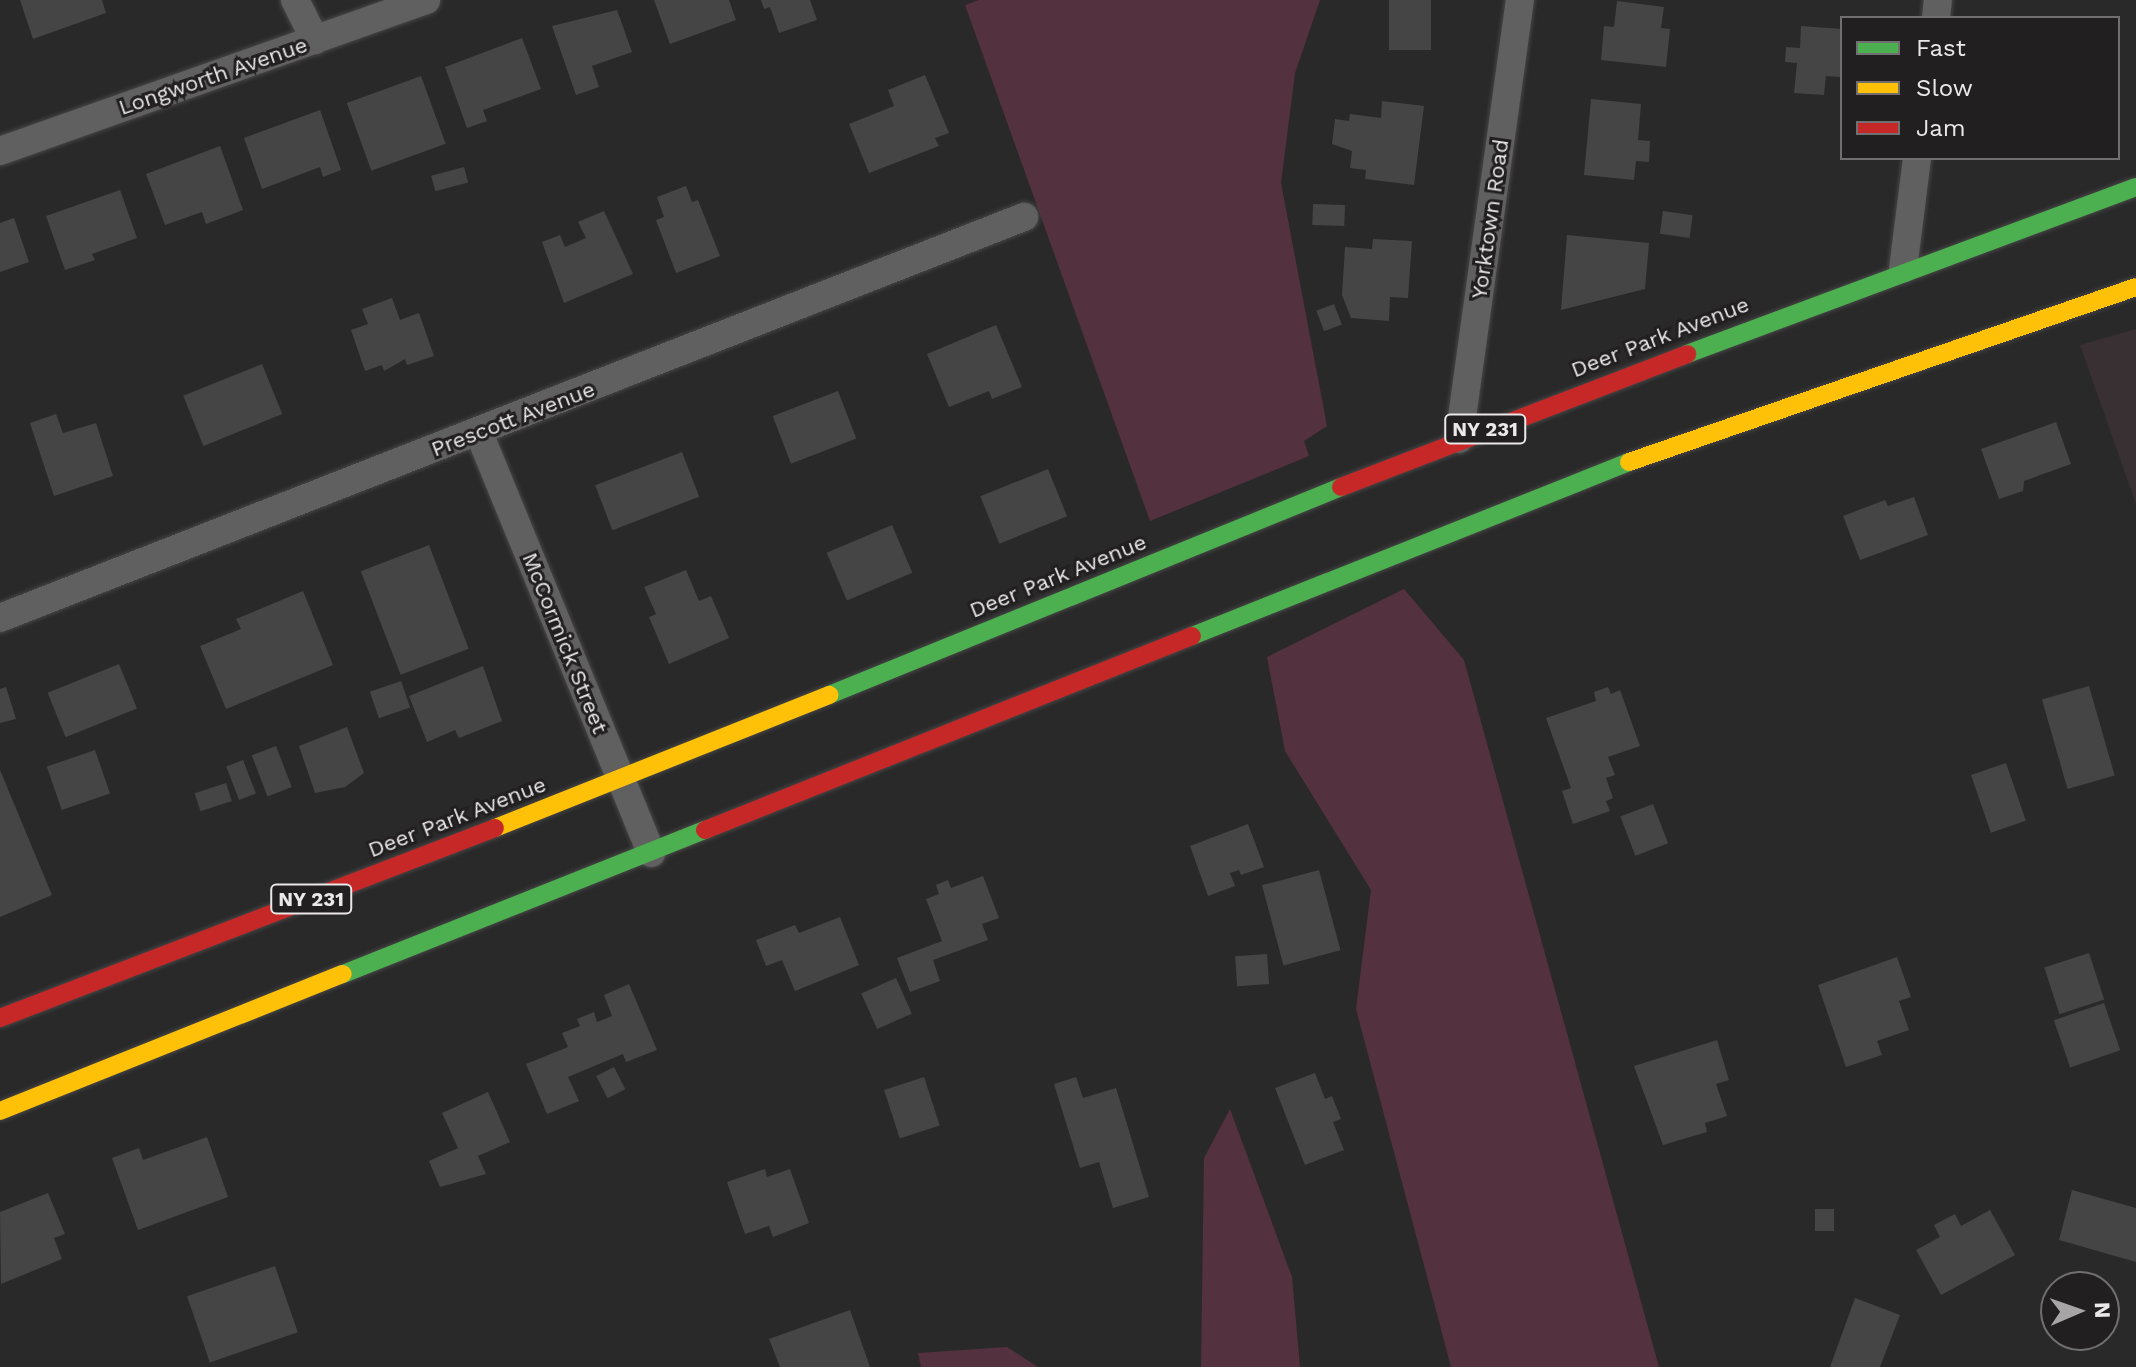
<!DOCTYPE html>
<style>
body{margin:0}
#map{position:relative;width:2136px;height:1367px;overflow:hidden;background:#2a2929;font-family:"Work Sans",sans-serif}
div>[style]{position:absolute}
.built>*{inset:0;background:#383033}
.green>*{inset:0;background:#54313e}
.building>*{inset:0;background:#454545;transform-origin:0 0}
.roads{filter:drop-shadow(0 0 2px #464545) drop-shadow(0 0 2px #464545)}
.street>*{height:28px;margin:-14px;padding:0 14px;transform-origin:14px;border-radius:14px;background:#616060}
.fast>*{height:18px;margin:-9px;padding:0 9px;transform-origin:9px;border-radius:9px;background:#4caf50}
.slow>*{height:18px;margin:-9px;padding:0 9px;transform-origin:9px;border-radius:9px;background:#ffc107}
.jam>*{height:18px;margin:-9px;padding:0 9px;transform-origin:9px;border-radius:9px;background:#c62828}
span{translate:-50% -50%;white-space:nowrap;text-align:center;line-height:1.15;-webkit-text-stroke:6px #211f1f;paint-order:stroke}
.shield-label span{padding:2px 6px;background:#211f1f;border:2px solid;border-radius:6px;-webkit-text-stroke-width:0}
.shield-label{font-size:20px;color:#eae8e9;font-weight:700}
.street-label{font-size:22px;color:#eae8e9}
.legend{position:absolute;left:1840px;top:16px;width:280px;height:144px;box-sizing:border-box;background:#211f1f;border:2px solid #716f70;margin:0;padding:10px 14px;list-style:none;font-size:24px;color:#eae8e9}
.legend li{display:flex;align-items:center;gap:16px;height:40px}
.legend b{width:40px;border:2px solid #716f70}
.north{position:absolute;left:2040px;top:1271px;width:80px;height:80px;box-sizing:border-box;background:#211f1f;border:2px solid #716f70;border-radius:50%;rotate:88deg;font-size:22px;font-weight:700;line-height:32px;text-align:center;color:#eae8e9}
.north::after{content:'';display:block;margin:auto;width:28px;height:36px;background:#a7a5a6;clip-path:polygon(50% 0,100% 100%,50% 72%,0 100%)}
</style>
<div id="map">
<div class="built">
<i style="clip-path:polygon(2136px 329px,2136px 504px,2080px 345px)"></i>
</div>
<div class="green">
<i style="clip-path:polygon(979px 0,1320px 0,1295px 73px,1281px 183px,1327px 426px,1304px 441px,1309px 456px,1150px 521px,965px 5px)"></i>
<i style="clip-path:polygon(1404px 589px,1464px 660px,1659px 1367px,1451px 1367px,1356px 1009px,1371px 890px,1285px 751px,1267px 657px)"></i>
<i style="clip-path:polygon(1230px 1109px,1292px 1277px,1300px 1367px,1201px 1367px,1204px 1158px)"></i>
<i style="clip-path:polygon(1007px 1347px,1038px 1367px,921px 1367px,918px 1353px)"></i>
</div>
<div class="building">
<i style="clip-path:polygon(20px 0,102px 0,106px 13px,33px 39px)"></i>
<i style="clip-path:polygon(654px 0,729px 0,736px 20px,670px 44px)"></i>
<i style="clip-path:polygon(761px 0,810px 0,817px 20px,779px 33px,770px 7px,764px 9px)"></i>
<i style="left:1389px;top:0;width:42px;height:50px"></i>
<i style="clip-path:polygon(1617px 1px,1664px 7px,1661px 28px,1670px 29px,1666px 67px,1601px 60px,1604px 26px,1614px 27px)"></i>
<i style="clip-path:polygon(617px 10px,632px 52px,592px 66px,599px 87px,576px 95px,552px 26px)"></i>
<i style="clip-path:polygon(1801px 26px,1842px 29px,1840px 77px,1826px 76px,1824px 95px,1794px 93px,1797px 63px,1785px 62px,1786px 47px,1800px 48px)"></i>
<i style="clip-path:polygon(522px 38px,541px 89px,483px 110px,487px 121px,467px 128px,445px 67px)"></i>
<i style="clip-path:polygon(925px 75px,949px 133px,935px 138px,939px 146px,869px 173px,849px 124px,894px 106px,888px 90px)"></i>
<i style="left:421px;top:76px;width:72px;height:79px;rotate:70deg"></i>
<i style="clip-path:polygon(1591px 99px,1641px 104px,1638px 140px,1650px 141px,1649px 162px,1636px 161px,1634px 180px,1584px 175px)"></i>
<i style="clip-path:polygon(1382px 101px,1424px 106px,1414px 185px,1365px 179px,1366px 170px,1350px 168px,1352px 151px,1332px 144px,1335px 119px,1349px 121px,1350px 114px,1381px 118px)"></i>
<i style="clip-path:polygon(320px 110px,341px 170px,323px 177px,320px 167px,262px 189px,244px 138px)"></i>
<i style="clip-path:polygon(220px 146px,243px 210px,206px 224px,202px 212px,165px 225px,146px 174px)"></i>
<i style="left:464px;top:167px;width:16px;height:34px;rotate:75deg"></i>
<i style="clip-path:polygon(686px 186px,692px 202px,698px 200px,720px 256px,676px 273px,656px 220px,664px 217px,657px 197px)"></i>
<i style="clip-path:polygon(120px 190px,137px 238px,92px 254px,95px 260px,65px 270px,46px 216px)"></i>
<i style="left:1313px;top:204px;width:32px;height:21px;rotate:2deg"></i>
<i style="clip-path:polygon(604px 211px,633px 274px,564px 303px,542px 242px,560px 235px,565px 247px,586px 238px,578px 222px)"></i>
<i style="left:1663px;top:211px;width:30px;height:23px;rotate:8deg"></i>
<i style="clip-path:polygon(14px 218px,29px 262px,0 272px,0 223px)"></i>
<i style="clip-path:polygon(1567px 235px,1649px 243px,1645px 289px,1561px 310px)"></i>
<i style="clip-path:polygon(1373px 239px,1412px 241px,1408px 298px,1390px 297px,1389px 321px,1351px 318px,1342px 295px,1345px 247px,1372px 249px)"></i>
<i style="clip-path:polygon(392px 298px,400px 320px,419px 313px,434px 356px,407px 365px,405px 359px,384px 371px,382px 365px,365px 371px,351px 330px,368px 324px,362px 309px)"></i>
<i style="left:1334px;top:304px;width:22px;height:19px;rotate:69deg"></i>
<i style="clip-path:polygon(996px 325px,1022px 387px,992px 399px,989px 391px,949px 407px,927px 354px)"></i>
<i style="left:262px;top:364px;width:54px;height:85px;rotate:68deg"></i>
<i style="left:838px;top:391px;width:51px;height:70px;rotate:69deg"></i>
<i style="clip-path:polygon(56px 414px,63px 433px,96px 423px,113px 476px,54px 496px,30px 423px)"></i>
<i style="clip-path:polygon(2056px 422px,2071px 464px,2024px 481px,2023px 491px,1999px 499px,1981px 449px)"></i>
<i style="left:682px;top:452px;width:48px;height:93px;rotate:69deg"></i>
<i style="left:1048px;top:469px;width:51px;height:73px;rotate:68deg"></i>
<i style="clip-path:polygon(1914px 497px,1928px 535px,1860px 560px,1843px 516px,1885px 500px,1888px 506px)"></i>
<i style="left:892px;top:525px;width:52px;height:71px;rotate:67deg"></i>
<i style="left:429px;top:545px;width:111px;height:73px;rotate:69deg"></i>
<i style="clip-path:polygon(686px 570px,699px 601px,711px 596px,729px 638px,669px 664px,649px 617px,656px 614px,644px 587px)"></i>
<i style="clip-path:polygon(303px 591px,333px 665px,226px 709px,200px 646px,241px 629px,236px 619px)"></i>
<i style="left:119px;top:664px;width:48px;height:77px;rotate:68deg"></i>
<i style="clip-path:polygon(483px 666px,502px 721px,459px 738px,455px 730px,427px 742px,409px 696px)"></i>
<i style="left:401px;top:681px;width:28px;height:33px;rotate:71deg"></i>
<i style="left:2089px;top:686px;width:93px;height:49px;rotate:74deg"></i>
<i style="clip-path:polygon(6px 687px,16px 719px,0 723px,0 689px)"></i>
<i style="clip-path:polygon(1608px 687px,1611px 694px,1620px 690px,1640px 746px,1608px 757px,1615px 775px,1606px 778px,1613px 798px,1606px 801px,1610px 811px,1573px 824px,1562px 791px,1571px 788px,1546px 718px,1596px 701px,1594px 692px)"></i>
<i style="clip-path:polygon(347px 727px,364px 773px,345px 787px,315px 793px,299px 746px)"></i>
<i style="left:276px;top:746px;width:44px;height:26px;rotate:69deg"></i>
<i style="left:95px;top:750px;width:46px;height:51px;rotate:71deg"></i>
<i style="left:243px;top:760px;width:36px;height:18px;rotate:69deg"></i>
<i style="left:2006px;top:763px;width:61px;height:37px;rotate:71deg"></i>
<i style="clip-path:polygon(0 770px,52px 895px,0 917px)"></i>
<i style="left:226px;top:783px;width:19px;height:33px;rotate:72deg"></i>
<i style="left:1653px;top:804px;width:42px;height:35px;rotate:69deg"></i>
<i style="clip-path:polygon(1248px 824px,1264px 867px,1241px 875px,1239px 870px,1230px 873px,1235px 886px,1208px 896px,1190px 846px)"></i>
<i style="left:1319px;top:870px;width:83px;height:59px;rotate:75deg"></i>
<i style="clip-path:polygon(983px 876px,999px 918px,982px 924px,988px 940px,933px 960px,940px 981px,910px 992px,897px 958px,942px 941px,926px 899px,939px 894px,936px 885px,948px 880px,951px 888px)"></i>
<i style="clip-path:polygon(840px 917px,859px 965px,795px 991px,782px 960px,766px 966px,756px 940px,795px 925px,799px 933px)"></i>
<i style="left:2089px;top:953px;width:49px;height:47px;rotate:72deg"></i>
<i style="left:1267px;top:954px;width:30px;height:32px;rotate:86deg"></i>
<i style="clip-path:polygon(1897px 957px,1911px 997px,1899px 1001px,1909px 1030px,1877px 1041px,1882px 1055px,1846px 1067px,1818px 985px)"></i>
<i style="left:896px;top:978px;width:39px;height:38px;rotate:66deg"></i>
<i style="clip-path:polygon(629px 984px,657px 1050px,626px 1062px,623px 1054px,568px 1077px,579px 1101px,547px 1114px,526px 1064px,568px 1047px,562px 1033px,580px 1026px,577px 1019px,594px 1012px,597px 1022px,612px 1016px,604px 995px)"></i>
<i style="left:2104px;top:1003px;width:50px;height:53px;rotate:71deg"></i>
<i style="clip-path:polygon(1717px 1040px,1729px 1080px,1716px 1084px,1727px 1116px,1705px 1123px,1707px 1132px,1663px 1145px,1634px 1066px)"></i>
<i style="left:614px;top:1067px;width:25px;height:20px;rotate:63deg"></i>
<i style="clip-path:polygon(1315px 1073px,1325px 1099px,1332px 1096px,1341px 1119px,1333px 1122px,1344px 1150px,1305px 1165px,1275px 1088px)"></i>
<i style="left:924px;top:1077px;width:51px;height:42px;rotate:72deg"></i>
<i style="clip-path:polygon(1076px 1077px,1083px 1098px,1116px 1088px,1149px 1197px,1113px 1208px,1099px 1162px,1080px 1168px,1054px 1084px)"></i>
<i style="clip-path:polygon(488px 1092px,510px 1142px,478px 1156px,486px 1174px,440px 1187px,429px 1161px,458px 1148px,442px 1113px)"></i>
<i style="clip-path:polygon(207px 1137px,228px 1197px,138px 1230px,112px 1158px,139px 1148px,143px 1160px)"></i>
<i style="clip-path:polygon(765px 1169px,767px 1177px,790px 1169px,809px 1223px,773px 1237px,769px 1226px,745px 1234px,727px 1182px)"></i>
<i style="clip-path:polygon(2072px 1190px,2136px 1208px,2136px 1262px,2059px 1240px)"></i>
<i style="clip-path:polygon(48px 1193px,65px 1234px,54px 1238px,62px 1259px,1px 1284px,0 1212px)"></i>
<i style="left:1815px;top:1209px;width:19px;height:22px"></i>
<i style="clip-path:polygon(1990px 1210px,2015px 1255px,1941px 1295px,1916px 1250px,1940px 1237px,1934px 1225px,1955px 1214px,1961px 1226px)"></i>
<i style="left:275px;top:1266px;width:70px;height:93px;rotate:71deg"></i>
<i style="clip-path:polygon(1855px 1298px,1900px 1315px,1880px 1367px,1830px 1367px)"></i>
<i style="clip-path:polygon(850px 1310px,870px 1367px,780px 1367px,769px 1339px)"></i>
</div>
<div class="roads">
<div class="street">
<i style="left:295px;top:0;width:45px;rotate:63.4deg"></i>
<i style="left:1936px;top:18px;width:18px;rotate:-84deg"></i>
<i style="left:0;top:151px;width:452px;rotate:-19.5deg"></i>
<i style="left:1903px;top:269px;width:112px;rotate:-82.8deg"></i>
<i style="left:479px;top:433px;width:454px;rotate:67.7deg"></i>
<i style="left:1459px;top:439px;width:443px;rotate:-82.1deg"></i>
<i style="left:0;top:618px;width:1100px;rotate:-21.39deg"></i>
</div>
<div class="fast">
<i style="left:1687px;top:354px;width:479px;rotate:-20.4deg"></i>
<i style="left:1192px;top:636px;width:470px;rotate:-21.7deg"></i>
<i style="left:829px;top:695px;width:553px;rotate:-22.11deg"></i>
<i style="left:343px;top:974px;width:390px;rotate:-21.7deg"></i>
</div>
<div class="slow">
<i style="left:1629px;top:462px;width:536px;rotate:-19.04deg"></i>
<i style="left:495px;top:828px;width:360px;rotate:-21.7deg"></i>
<i style="left:0;top:1111px;width:369px;rotate:-21.8deg"></i>
</div>
<div class="jam">
<i style="left:1341px;top:487px;width:371px;rotate:-21deg"></i>
<i style="left:705px;top:830px;width:524px;rotate:-21.72deg"></i>
<i style="left:0;top:1018px;width:530px;rotate:-21deg"></i>
</div>
</div>
<div class="shield-label">
<span style="left:1485px;top:429px">NY 231</span>
<span style="left:311px;top:899px">NY 231</span>
</div>
<div class="street-label">
<span style="left:213px;top:76px;rotate:-19deg">Longworth Avenue</span>
<span style="left:1490px;top:219px;rotate:-82deg">Yorktown Road</span>
<span style="left:1660px;top:337px;rotate:-21deg">Deer Park Avenue</span>
<span style="left:513px;top:419px;rotate:-21deg">Prescott Avenue</span>
<span style="left:1058px;top:576px;rotate:-22deg">Deer Park Avenue</span>
<span style="left:565px;top:643px;rotate:68deg">McCormick Street</span>
<span style="left:457px;top:817px;rotate:-21deg">Deer Park Avenue</span>
</div>
<ul class="legend">
<li><b style="height:10px;background:#4caf50"></b>Fast</li>
<li><b style="height:10px;background:#ffc107"></b>Slow</li>
<li><b style="height:10px;background:#c62828"></b>Jam</li>
</ul>
<div class="north">N</div>
</div>
